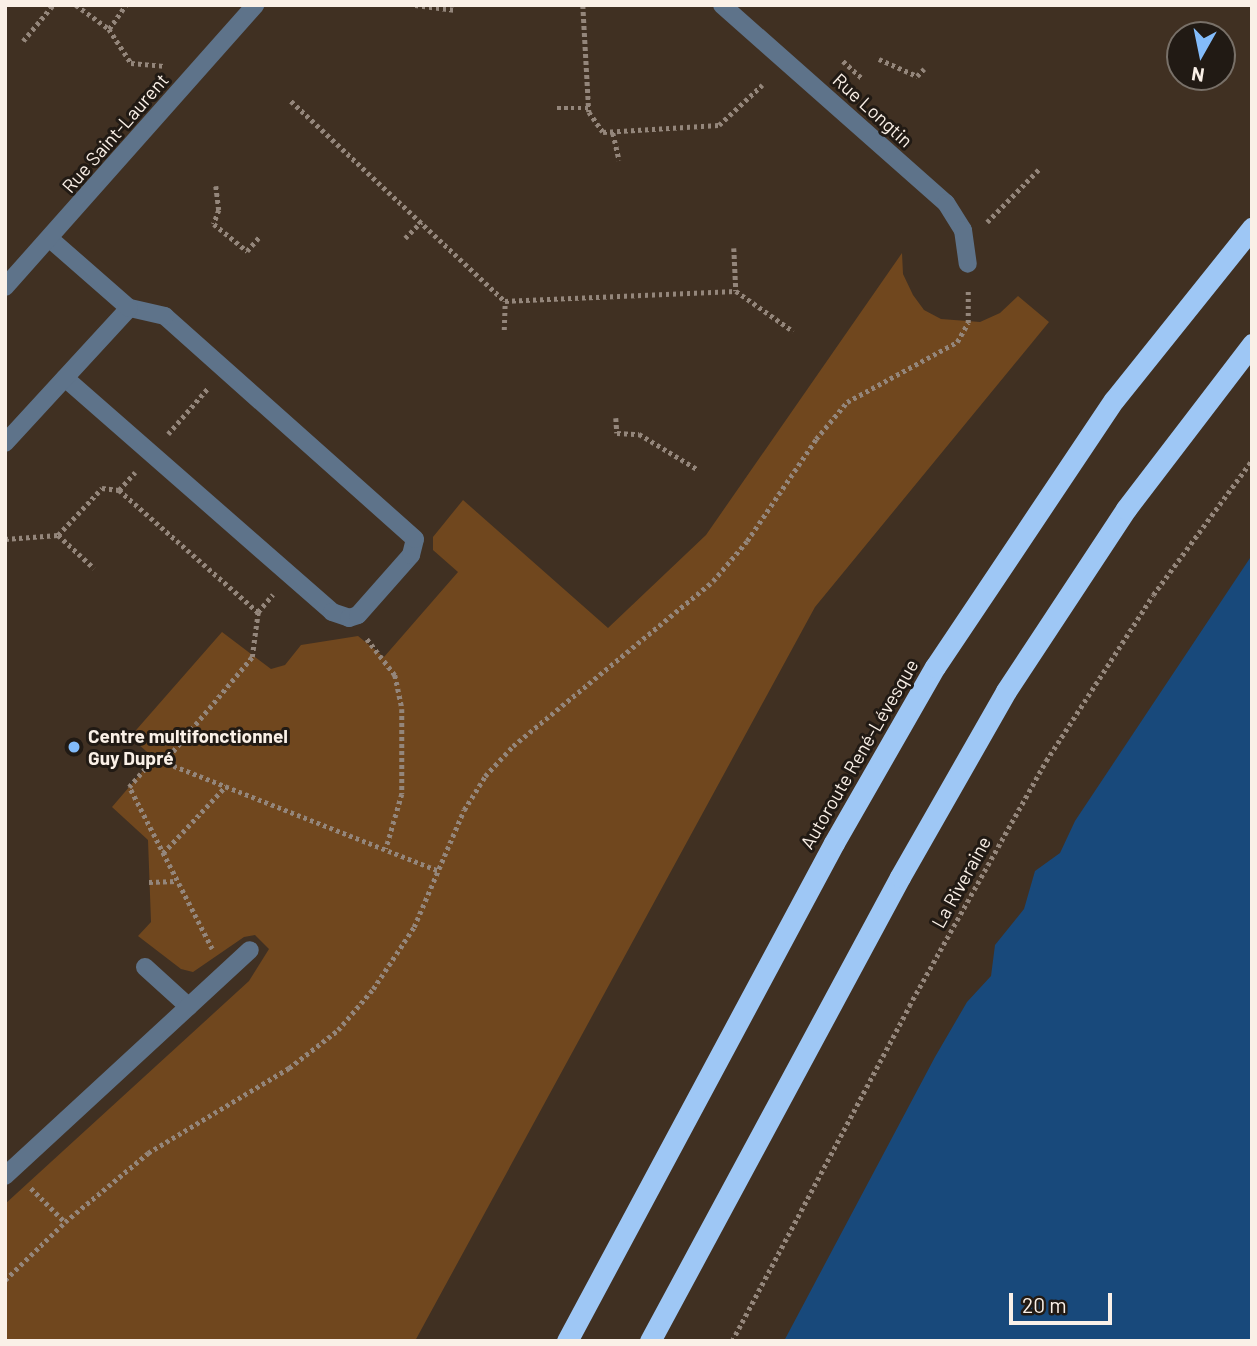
<!DOCTYPE html>
<meta charset="utf-8">
<style>
body{margin:0}
#map{position:relative;width:1257px;height:1346px;overflow:hidden;background:#403022;font-family:Barlow,sans-serif}
div>[style]{position:absolute}
.green>*{inset:0;background:#70471e}
.water>*{inset:0;background:#18497b}
.path>*{height:4.5px;margin-top:-2.25px;transform-origin:0;background:repeating-linear-gradient(90deg,#94867b 0 3.5px,transparent 0 7px)}
.service>*{height:18px;margin:-9px;padding:0 9px;transform-origin:9px;border-radius:9px;background:#5e738a}
.minor>*{height:18px;margin:-9px;padding:0 9px;transform-origin:9px;border-radius:9px;background:#5e738a}
.motorway>*{height:21px;margin:-10.5px;padding:0 10.5px;transform-origin:10.5px;border-radius:10.5px;background:#9ec7f5}
.dots>*{width:19px;height:19px;translate:-50% -50%;box-sizing:border-box;border:4px solid #211a14;border-radius:50%}
span{translate:-50% -50%;white-space:nowrap;text-align:center;line-height:1.15;-webkit-text-stroke:6px #211a14;paint-order:stroke}
.street-label{font-size:19px;color:#faf0e7}
.poi-label{font-size:19px;color:#faf0e7;font-weight:700}
.left{translate:0 -50%;text-align:left}
.frame{position:absolute;inset:0;border:7px solid #faf0e7;pointer-events:none}
.north{position:absolute;left:1166px;top:21px;width:70px;height:70px;box-sizing:border-box;background:#211a14;border:2px solid #787068;border-radius:50%;rotate:189deg;font-size:19px;font-weight:700;line-height:28px;text-align:center;color:#faf0e7}
.north::after{content:'';display:block;margin:auto;width:24px;height:32px;background:#83bcfb;clip-path:polygon(50% 0,100% 100%,50% 72%,0 100%)}
.scale{position:absolute;left:1009px;top:1293px;width:103px;height:32px;box-sizing:border-box;border:4px solid #faf0e7;border-top:0;padding-left:9px;font-size:21px;line-height:24px;white-space:nowrap;color:#faf0e7;-webkit-text-stroke:5px #211a14;paint-order:stroke}
</style>
<div id="map">
<div class="green">
<i style="clip-path:polygon(902px 253px,903px 274px,913px 295px,924px 310px,941px 319px,980px 322px,1000px 313px,1018px 296px,1049px 322px,815px 607px,415px 1341px,5px 1341px,5px 1204px,249px 981px,269px 949px,255px 935px,244px 937px,193px 972px,181px 969px,138px 936px,151px 922px,148px 840px,112px 807px,154px 758px,130px 737px,222px 632px,271px 669px,285px 665px,301px 645px,358px 636px,384px 657px,458px 572px,433px 550px,433px 537px,463px 500px,608px 628px,706px 535px)"></i>
</div>
<div class="water">
<i style="clip-path:polygon(1252px 555px,1252px 1341px,784px 1341px,935px 1057px,967px 1002px,991px 976px,995px 945px,1024px 909px,1035px 871px,1060px 853px,1075px 821px)"></i>
</div>
<div class="path">
<i style="left:76px;top:5px;width:41px;rotate:36deg"></i>
<i style="left:109px;top:29px;width:40px;rotate:57.1deg"></i>
<i style="left:131px;top:63px;width:33px;rotate:5deg"></i>
<i style="left:415px;top:5px;width:41px;rotate:7deg"></i>
<i style="left:583px;top:5px;width:107px;rotate:86.8deg"></i>
<i style="left:589px;top:112px;width:24px;rotate:55deg"></i>
<i style="left:603px;top:132px;width:116px;rotate:-3.5deg"></i>
<i style="left:719px;top:125px;width:59px;rotate:-42.9deg"></i>
<i style="left:109px;top:29px;width:29px;rotate:-55deg"></i>
<i style="left:23px;top:41px;width:47px;rotate:-50.2deg"></i>
<i style="left:879px;top:59px;width:42px;rotate:24.1deg"></i>
<i style="left:917px;top:76px;width:10px;rotate:-45deg"></i>
<i style="left:843px;top:61px;width:27px;rotate:42deg"></i>
<i style="left:291px;top:101px;width:293px;rotate:43.1deg"></i>
<i style="left:505px;top:301px;width:231px;rotate:-2.5deg"></i>
<i style="left:736px;top:291px;width:70px;rotate:35.1deg"></i>
<i style="left:557px;top:108px;width:32px"></i>
<i style="left:613px;top:133px;width:28px;rotate:77deg"></i>
<i style="left:216px;top:186px;width:24px;rotate:83deg"></i>
<i style="left:219px;top:210px;width:15px;rotate:110deg"></i>
<i style="left:214px;top:224px;width:43px;rotate:39.3deg"></i>
<i style="left:247px;top:251px;width:18px;rotate:-49deg"></i>
<i style="left:987px;top:222px;width:76px;rotate:-45.5deg"></i>
<i style="left:405px;top:238px;width:23px;rotate:-45deg"></i>
<i style="left:734px;top:248px;width:43px;rotate:87.3deg"></i>
<i style="left:504px;top:330px;width:29px;rotate:-88deg"></i>
<i style="left:616px;top:418px;width:15px;rotate:86deg"></i>
<i style="left:617px;top:433px;width:22px;rotate:3deg"></i>
<i style="left:639px;top:434px;width:68px;rotate:31.1deg"></i>
<i style="left:168px;top:434px;width:61px;rotate:-49deg"></i>
<i style="left:119px;top:490px;width:24px;rotate:-48deg"></i>
<i style="left:58px;top:535px;width:49px;rotate:42.5deg"></i>
<i style="left:5px;top:539px;width:53px;rotate:-4.3deg"></i>
<i style="left:58px;top:535px;width:64px;rotate:-46.9deg"></i>
<i style="left:102px;top:488px;width:17px;rotate:7deg"></i>
<i style="left:119px;top:490px;width:185px;rotate:41.3deg"></i>
<i style="left:367px;top:639px;width:46px;rotate:52.1deg"></i>
<i style="left:395px;top:675px;width:35px;rotate:78deg"></i>
<i style="left:402px;top:709px;width:85px;rotate:90deg"></i>
<i style="left:402px;top:794px;width:57px;rotate:106.2deg"></i>
<i style="left:164px;top:762px;width:137px;rotate:-50deg"></i>
<i style="left:252px;top:657px;width:45px;rotate:-82.4deg"></i>
<i style="left:258px;top:612px;width:23px;rotate:-50deg"></i>
<i style="left:163px;top:853px;width:92px;rotate:-46.8deg"></i>
<i style="left:149px;top:882px;width:28px;rotate:-2deg"></i>
<i style="left:212px;top:949px;width:182px;rotate:-117.1deg"></i>
<i style="left:129px;top:787px;width:38px;rotate:-49deg"></i>
<i style="left:154px;top:758px;width:307px;rotate:21.6deg"></i>
<i style="left:31px;top:1188px;width:48px;rotate:45deg"></i>
<i style="left:5px;top:1280px;width:83px;rotate:-44deg"></i>
<i style="left:65px;top:1222px;width:108px;rotate:-39.7deg"></i>
<i style="left:148px;top:1153px;width:165px;rotate:-31.1deg"></i>
<i style="left:289px;top:1068px;width:62px;rotate:-37.8deg"></i>
<i style="left:338px;top:1030px;width:54px;rotate:-49.5deg"></i>
<i style="left:373px;top:989px;width:74px;rotate:-56.5deg"></i>
<i style="left:414px;top:927px;width:127px;rotate:-66.9deg"></i>
<i style="left:464px;top:810px;width:40px;rotate:-58deg"></i>
<i style="left:485px;top:776px;width:41px;rotate:-47deg"></i>
<i style="left:513px;top:746px;width:259px;rotate:-39.5deg"></i>
<i style="left:713px;top:581px;width:52px;rotate:-49.6deg"></i>
<i style="left:747px;top:541px;width:123px;rotate:-55.9deg"></i>
<i style="left:816px;top:439px;width:48px;rotate:-50deg"></i>
<i style="left:847px;top:402px;width:125px;rotate:-28.6deg"></i>
<i style="left:957px;top:342px;width:22px;rotate:-60deg"></i>
<i style="left:968px;top:323px;width:34px;rotate:-90deg"></i>
<i style="left:732px;top:1341px;width:379px;rotate:-62.1deg"></i>
<i style="left:909px;top:1006px;width:281px;rotate:-60.8deg"></i>
<i style="left:1046px;top:761px;width:197px;rotate:-57.2deg"></i>
<i style="left:1153px;top:595px;width:167px;rotate:-53.7deg"></i>
</div>
<div class="service">
<i style="left:65px;top:378px;width:355px;rotate:41.2deg"></i>
<i style="left:332px;top:612px;width:18px;rotate:19deg"></i>
<i style="left:349px;top:618px;width:9px;rotate:-18deg"></i>
<i style="left:358px;top:615px;width:80px;rotate:-48.5deg"></i>
<i style="left:411px;top:555px;width:16px;rotate:-76deg"></i>
<i style="left:415px;top:539px;width:335px;rotate:-138.3deg"></i>
<i style="left:165px;top:316px;width:37px;rotate:-167deg"></i>
<i style="left:5px;top:443px;width:183px;rotate:-47.4deg"></i>
<i style="left:129px;top:308px;width:106px;rotate:-138.8deg"></i>
<i style="left:145px;top:967px;width:59px;rotate:42.3deg"></i>
<i style="left:5px;top:1176px;width:333px;rotate:-42.7deg"></i>
</div>
<div class="minor">
<i style="left:722px;top:5px;width:299px;rotate:41.5deg"></i>
<i style="left:946px;top:203px;width:32px;rotate:58deg"></i>
<i style="left:963px;top:230px;width:34px;rotate:82deg"></i>
<i style="left:5px;top:287px;width:377px;rotate:-48.4deg"></i>
</div>
<div class="motorway">
<i style="left:567px;top:1341px;width:565px;rotate:-61.8deg"></i>
<i style="left:834px;top:843px;width:203px;rotate:-60.2deg"></i>
<i style="left:935px;top:667px;width:321px;rotate:-56.2deg"></i>
<i style="left:1114px;top:400px;width:221px;rotate:-51.3deg"></i>
<i style="left:650px;top:1341px;width:527px;rotate:-61.68deg"></i>
<i style="left:900px;top:877px;width:214px;rotate:-60.3deg"></i>
<i style="left:1006px;top:691px;width:218px;rotate:-56.6deg"></i>
<i style="left:1126px;top:509px;width:208px;rotate:-52.6deg"></i>
</div>
<div class="dots">
<i style="left:74px;top:747px;background:#83bcfb"></i>
</div>
<div class="street-label">
<span style="left:873px;top:110px;rotate:42deg">Rue Longtin</span>
<span style="left:115px;top:133px;rotate:-49deg">Rue Saint-Laurent</span>
<span style="left:859px;top:754px;rotate:-60deg">Autoroute René-Lévesque</span>
<span style="left:961px;top:882px;rotate:-61deg">La Riveraine</span>
</div>
<div class="poi-label">
<span class="left" style="left:88px;top:747px">Centre multifonctionnel<br>Guy Dupré</span>
</div>
<div class="frame"></div>
<div class="north">N</div>
<div class="scale">20 m</div>
</div>
